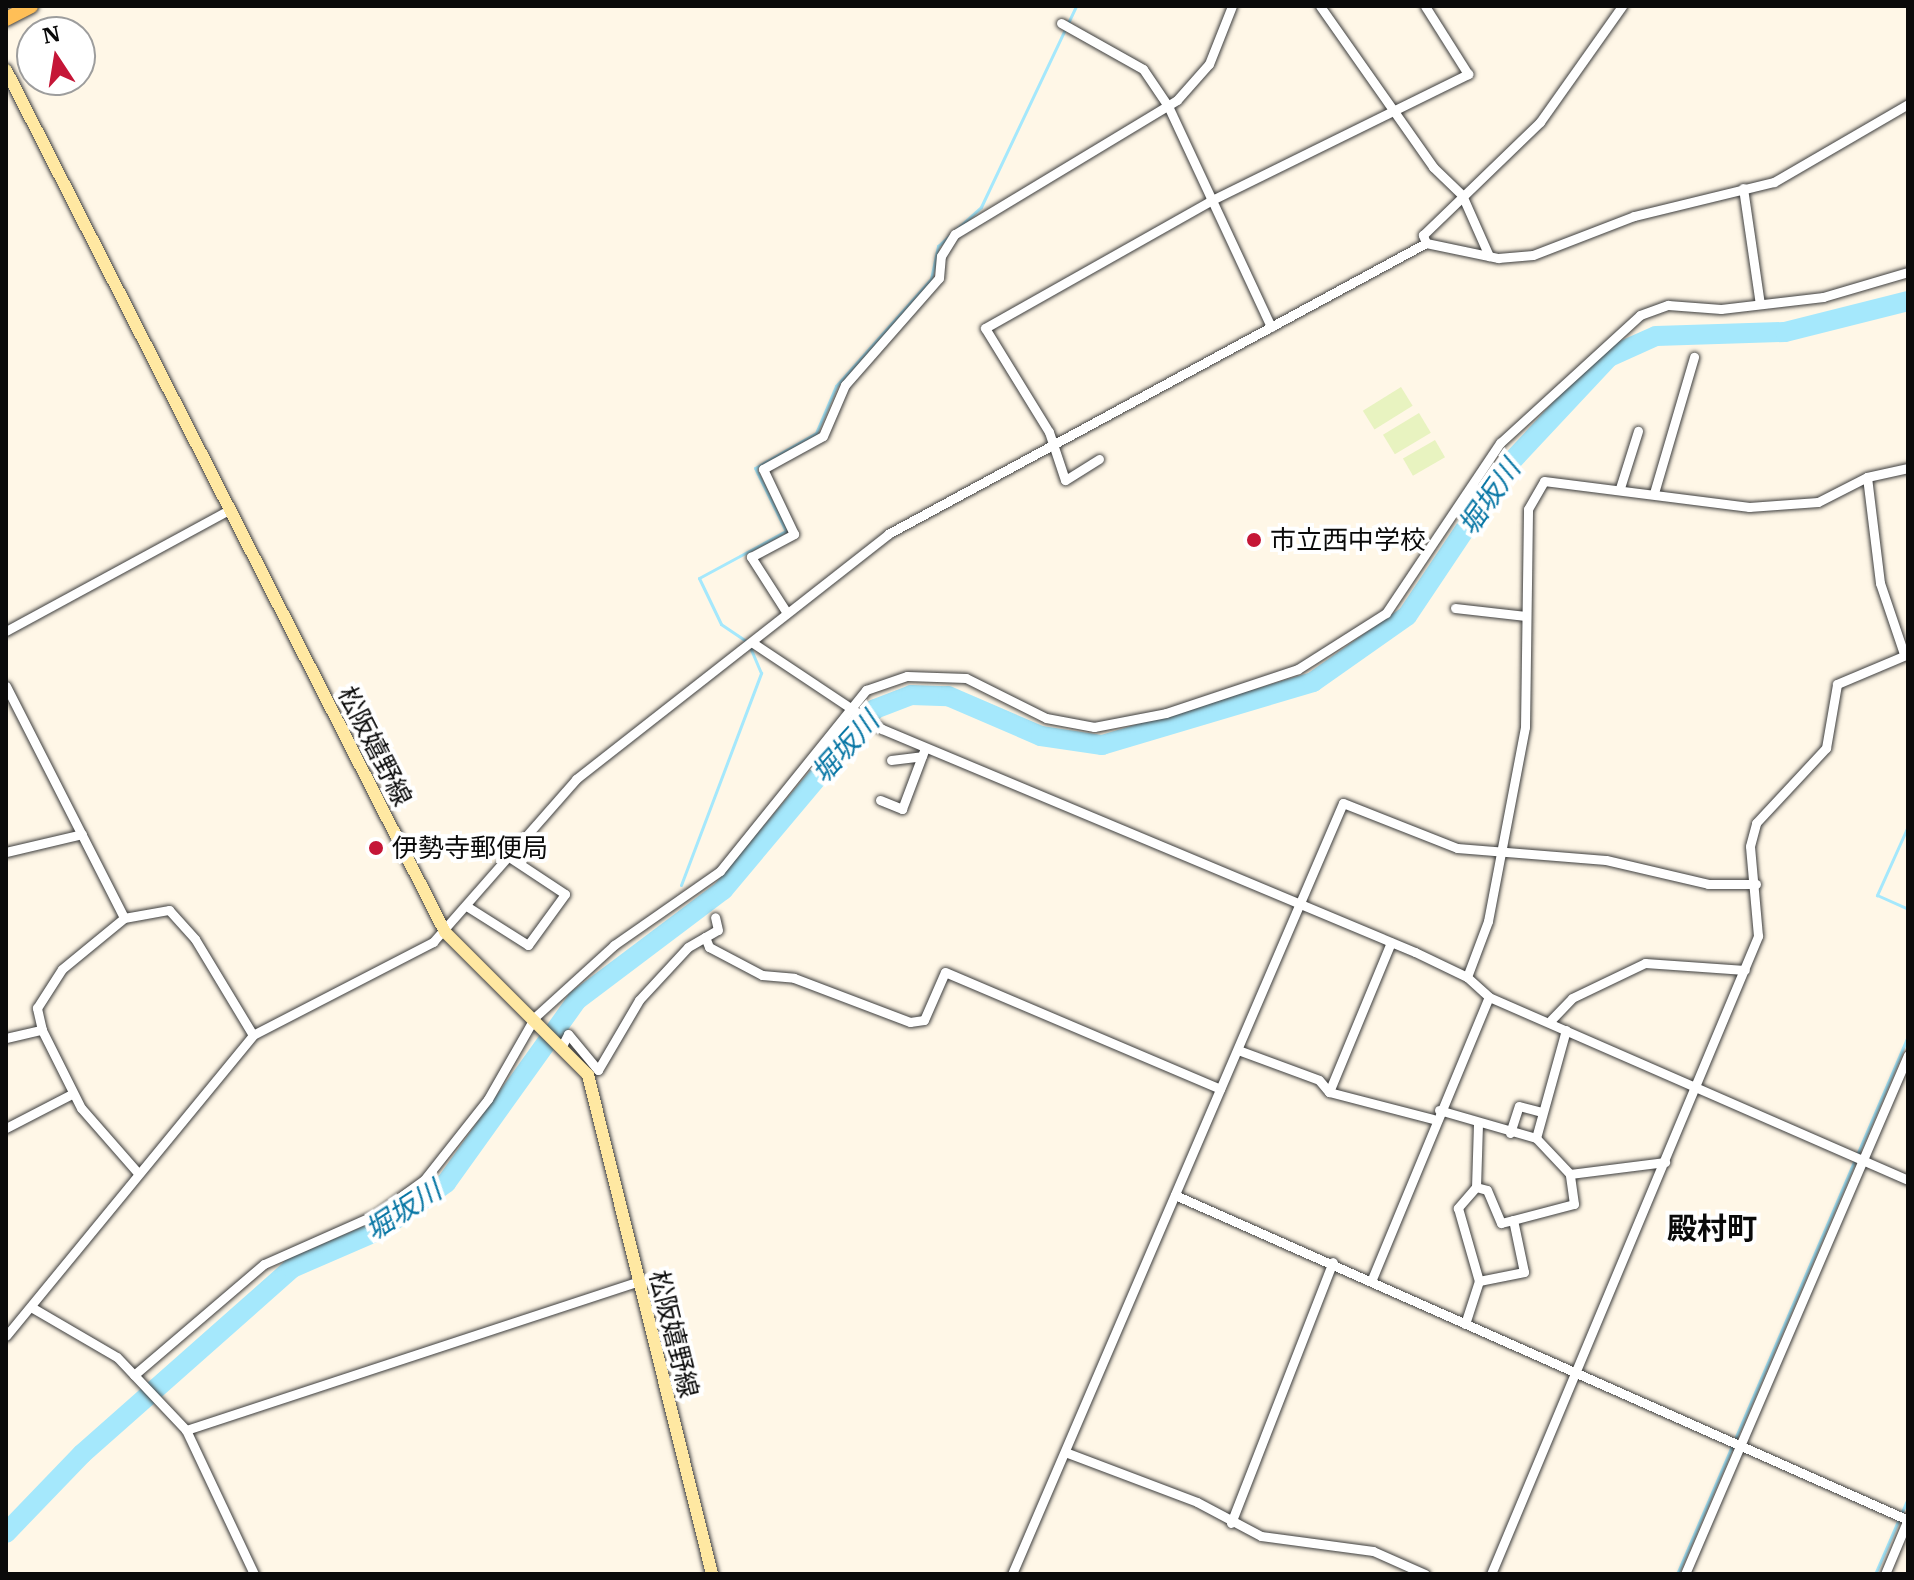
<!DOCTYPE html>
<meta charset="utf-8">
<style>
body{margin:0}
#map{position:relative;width:1914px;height:1580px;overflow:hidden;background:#fff7e7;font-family:"IBM Plex Serif","Noto Sans JP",serif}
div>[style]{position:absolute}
.pitch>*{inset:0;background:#e8f3c0;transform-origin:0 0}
.stream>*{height:3px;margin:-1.5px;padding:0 1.5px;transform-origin:1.5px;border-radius:1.5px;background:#a5e8fc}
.river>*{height:20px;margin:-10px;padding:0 10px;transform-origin:10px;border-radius:10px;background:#a5e8fc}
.roads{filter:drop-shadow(0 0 2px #3d3d3d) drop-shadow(0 0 2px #3d3d3d)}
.street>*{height:9px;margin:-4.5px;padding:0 4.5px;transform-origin:4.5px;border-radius:4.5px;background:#fff}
.secondary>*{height:12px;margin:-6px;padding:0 6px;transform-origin:6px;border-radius:6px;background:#ffe8a2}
.primary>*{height:14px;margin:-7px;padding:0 7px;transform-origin:7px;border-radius:7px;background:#ffbf57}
.dots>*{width:22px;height:22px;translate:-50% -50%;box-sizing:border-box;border:4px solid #fff;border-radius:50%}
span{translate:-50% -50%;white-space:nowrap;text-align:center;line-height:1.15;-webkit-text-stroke:8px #fff;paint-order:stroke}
.poi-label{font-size:26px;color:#0a0a0a}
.left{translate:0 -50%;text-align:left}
.street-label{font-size:26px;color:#0a0a0a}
.water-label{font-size:28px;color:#0977a5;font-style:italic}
.quarter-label{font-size:30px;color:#0a0a0a;font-weight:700}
.frame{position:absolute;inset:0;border:8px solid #0a0a0a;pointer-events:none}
.north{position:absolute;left:16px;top:16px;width:80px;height:80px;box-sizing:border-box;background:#fff;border:2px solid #9d9d9d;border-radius:50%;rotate:348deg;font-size:22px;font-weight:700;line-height:32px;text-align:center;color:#0a0a0a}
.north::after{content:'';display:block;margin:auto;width:28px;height:36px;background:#c51637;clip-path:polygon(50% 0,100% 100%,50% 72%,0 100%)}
</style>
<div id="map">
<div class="pitch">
<i style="left:1401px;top:387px;width:22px;height:45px;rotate:58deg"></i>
<i style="left:1419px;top:413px;width:23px;height:42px;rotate:59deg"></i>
<i style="left:1435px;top:440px;width:20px;height:37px;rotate:60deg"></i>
</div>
<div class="stream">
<i style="left:746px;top:641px;width:30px;rotate:-146deg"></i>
<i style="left:721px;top:624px;width:51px;rotate:-115.6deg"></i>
<i style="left:699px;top:578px;width:99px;rotate:-28.4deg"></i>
<i style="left:786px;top:531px;width:70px;rotate:-116.2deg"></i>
<i style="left:755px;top:468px;width:70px;rotate:-29.8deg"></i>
<i style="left:816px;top:433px;width:51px;rotate:-66.9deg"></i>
<i style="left:836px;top:386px;width:143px;rotate:-48.4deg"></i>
<i style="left:931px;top:279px;width:34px;rotate:-78deg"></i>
<i style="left:938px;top:246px;width:58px;rotate:-42.2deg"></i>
<i style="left:981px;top:207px;width:222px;rotate:-64.7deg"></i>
<i style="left:1908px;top:826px;width:76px;rotate:114.2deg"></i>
<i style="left:1877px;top:895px;width:34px;rotate:24deg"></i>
<i style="left:681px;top:885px;width:227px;rotate:-69.3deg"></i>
<i style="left:761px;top:673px;width:28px;rotate:-113deg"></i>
<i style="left:1677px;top:1574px;width:585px;rotate:-66.76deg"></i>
<i style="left:1875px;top:1574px;width:83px;rotate:-66.5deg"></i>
</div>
<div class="river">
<i style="left:6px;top:1533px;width:110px;rotate:-46.1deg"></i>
<i style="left:82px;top:1454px;width:281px;rotate:-41.5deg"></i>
<i style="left:292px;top:1268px;width:98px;rotate:-23.4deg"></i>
<i style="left:382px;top:1229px;width:79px;rotate:-35.7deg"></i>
<i style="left:446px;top:1183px;width:225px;rotate:-54.4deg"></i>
<i style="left:577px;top:1000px;width:183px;rotate:-37deg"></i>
<i style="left:723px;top:890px;width:236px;rotate:-50deg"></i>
<i style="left:875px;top:709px;width:39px;rotate:-21deg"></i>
<i style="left:911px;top:695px;width:37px;rotate:2deg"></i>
<i style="left:948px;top:696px;width:101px;rotate:23.3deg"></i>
<i style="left:1041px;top:736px;width:62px;rotate:8.4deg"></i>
<i style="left:1102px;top:745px;width:220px;rotate:-16.6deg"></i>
<i style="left:1313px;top:682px;width:115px;rotate:-35.1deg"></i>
<i style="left:1407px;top:616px;width:182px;rotate:-56.2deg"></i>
<i style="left:1508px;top:465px;width:148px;rotate:-46.9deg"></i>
<i style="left:1609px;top:357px;width:51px;rotate:-24.1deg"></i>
<i style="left:1656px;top:336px;width:129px;rotate:-1.8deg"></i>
<i style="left:1785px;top:332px;width:127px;rotate:-14.1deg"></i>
</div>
<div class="roads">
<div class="street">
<i style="left:1320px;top:6px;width:197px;rotate:54.9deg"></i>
<i style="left:1433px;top:167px;width:40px;rotate:44deg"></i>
<i style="left:1462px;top:195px;width:67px;rotate:66.1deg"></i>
<i style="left:1061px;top:23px;width:94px;rotate:29.3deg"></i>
<i style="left:1143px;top:69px;width:45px;rotate:56deg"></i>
<i style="left:1168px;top:106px;width:244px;rotate:65deg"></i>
<i style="left:1743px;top:188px;width:117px;rotate:81.7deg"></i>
<i style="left:1426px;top:243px;width:9px;rotate:-111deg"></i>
<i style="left:1423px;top:235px;width:163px;rotate:-44deg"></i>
<i style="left:1540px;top:122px;width:142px;rotate:-54.7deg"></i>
<i style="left:1099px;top:459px;width:40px;rotate:148deg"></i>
<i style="left:1065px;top:480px;width:51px;rotate:-108.4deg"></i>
<i style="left:1049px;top:432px;width:122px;rotate:-121.6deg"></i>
<i style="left:985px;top:328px;width:258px;rotate:-29.4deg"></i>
<i style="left:1210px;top:201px;width:288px;rotate:-26.2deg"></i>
<i style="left:1468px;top:74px;width:80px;rotate:-122.3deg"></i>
<i style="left:1867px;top:477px;width:107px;rotate:83deg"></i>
<i style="left:1880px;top:583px;width:75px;rotate:71.3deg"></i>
<i style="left:1620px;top:488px;width:60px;rotate:-72.5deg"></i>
<i style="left:1654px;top:493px;width:142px;rotate:-73.6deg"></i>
<i style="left:1455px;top:608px;width:71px;rotate:6.4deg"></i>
<i style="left:787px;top:613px;width:67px;rotate:-122.7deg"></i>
<i style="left:751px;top:557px;width:49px;rotate:-28.1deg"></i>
<i style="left:794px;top:534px;width:72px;rotate:-115.5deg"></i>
<i style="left:763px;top:469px;width:68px;rotate:-28.8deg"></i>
<i style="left:823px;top:436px;width:56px;rotate:-66.7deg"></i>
<i style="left:845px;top:385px;width:142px;rotate:-48.7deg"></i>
<i style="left:939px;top:278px;width:22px;rotate:-85deg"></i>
<i style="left:941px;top:256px;width:26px;rotate:-58deg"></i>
<i style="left:955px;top:234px;width:259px;rotate:-31.1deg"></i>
<i style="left:1177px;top:100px;width:48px;rotate:-48.4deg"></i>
<i style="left:1209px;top:64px;width:62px;rotate:-68.4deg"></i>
<i style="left:6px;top:631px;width:254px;rotate:-28.5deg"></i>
<i style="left:753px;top:643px;width:155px;rotate:33.7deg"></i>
<i style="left:882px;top:729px;width:578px;rotate:22.7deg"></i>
<i style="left:1415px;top:952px;width:58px;rotate:25.7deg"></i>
<i style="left:1467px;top:977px;width:30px;rotate:42deg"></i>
<i style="left:1489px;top:997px;width:457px;rotate:23.6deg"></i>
<i style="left:6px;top:686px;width:260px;rotate:63deg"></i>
<i style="left:891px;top:760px;width:31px;rotate:-7deg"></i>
<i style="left:880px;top:800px;width:24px;rotate:22deg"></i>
<i style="left:902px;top:809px;width:65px;rotate:-69.3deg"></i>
<i style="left:6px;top:852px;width:78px;rotate:-13.3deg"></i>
<i style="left:468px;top:907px;width:71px;rotate:32.3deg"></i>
<i style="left:528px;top:945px;width:63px;rotate:-54deg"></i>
<i style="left:565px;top:894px;width:67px;rotate:-146.5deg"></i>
<i style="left:705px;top:937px;width:11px;rotate:68deg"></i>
<i style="left:709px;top:947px;width:60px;rotate:27.8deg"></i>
<i style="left:762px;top:975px;width:32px;rotate:5deg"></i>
<i style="left:794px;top:978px;width:124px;rotate:20.8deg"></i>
<i style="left:910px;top:1022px;width:14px;rotate:-8deg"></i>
<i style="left:924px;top:1020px;width:52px;rotate:-66.4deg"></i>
<i style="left:945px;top:972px;width:299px;rotate:23deg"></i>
<i style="left:1467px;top:977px;width:60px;rotate:-69.4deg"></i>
<i style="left:1488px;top:921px;width:197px;rotate:-79.2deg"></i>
<i style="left:1525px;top:727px;width:218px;rotate:-89.2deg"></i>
<i style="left:1528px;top:509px;width:32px;rotate:-60deg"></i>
<i style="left:1544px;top:481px;width:207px;rotate:7.2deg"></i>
<i style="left:1749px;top:507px;width:69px;rotate:-4.1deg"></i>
<i style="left:1818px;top:502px;width:55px;rotate:-27deg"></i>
<i style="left:1867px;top:477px;width:42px;rotate:-12.4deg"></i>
<i style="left:1551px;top:1020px;width:30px;rotate:-46deg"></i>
<i style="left:1572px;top:998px;width:81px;rotate:-25.6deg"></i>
<i style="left:1645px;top:963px;width:100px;rotate:4deg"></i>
<i style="left:6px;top:1038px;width:37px;rotate:-13deg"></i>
<i style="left:563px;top:1044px;width:11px;rotate:-63deg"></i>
<i style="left:568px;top:1034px;width:47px;rotate:50.2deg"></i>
<i style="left:598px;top:1070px;width:81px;rotate:-59.6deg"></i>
<i style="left:639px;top:1000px;width:72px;rotate:-47.2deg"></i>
<i style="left:688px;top:947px;width:34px;rotate:-30deg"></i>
<i style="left:718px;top:930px;width:13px;rotate:-103deg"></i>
<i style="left:1238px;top:1050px;width:86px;rotate:20.3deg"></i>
<i style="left:1319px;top:1080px;width:16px;rotate:50deg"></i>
<i style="left:1329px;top:1092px;width:107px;rotate:14.6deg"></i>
<i style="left:1329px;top:1092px;width:162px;rotate:-67.5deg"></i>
<i style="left:1439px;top:1110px;width:101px;rotate:16.1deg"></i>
<i style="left:1536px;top:1138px;width:50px;rotate:46.6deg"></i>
<i style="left:1570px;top:1174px;width:96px;rotate:-7.2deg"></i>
<i style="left:1478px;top:1124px;width:63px;rotate:91.8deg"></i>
<i style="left:1476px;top:1187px;width:28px;rotate:131deg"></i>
<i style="left:1458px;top:1208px;width:76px;rotate:74deg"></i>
<i style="left:6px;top:1128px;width:74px;rotate:-27.3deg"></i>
<i style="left:1510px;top:1133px;width:28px;rotate:-72deg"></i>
<i style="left:1519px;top:1106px;width:24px;rotate:15deg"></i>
<i style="left:1536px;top:1138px;width:112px;rotate:-74.5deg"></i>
<i style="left:138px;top:1173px;width:86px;rotate:-131.2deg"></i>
<i style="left:81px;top:1108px;width:87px;rotate:-116.6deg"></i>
<i style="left:42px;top:1030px;width:23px;rotate:-103deg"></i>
<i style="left:37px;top:1008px;width:46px;rotate:-57.3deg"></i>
<i style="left:62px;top:969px;width:80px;rotate:-39.4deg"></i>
<i style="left:124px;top:918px;width:46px;rotate:-10.1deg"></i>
<i style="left:169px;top:910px;width:39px;rotate:48deg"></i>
<i style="left:195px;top:939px;width:112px;rotate:58.9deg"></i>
<i style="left:1476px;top:1187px;width:11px;rotate:15deg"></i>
<i style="left:1487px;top:1190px;width:36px;rotate:67deg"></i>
<i style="left:1501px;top:1223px;width:12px;rotate:-14deg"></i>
<i style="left:1175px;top:1195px;width:802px;rotate:23.91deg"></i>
<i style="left:1372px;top:1279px;width:305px;rotate:-67.5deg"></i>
<i style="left:31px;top:1307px;width:99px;rotate:30.2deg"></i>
<i style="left:117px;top:1357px;width:100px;rotate:46.6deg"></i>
<i style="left:186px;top:1430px;width:159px;rotate:64.7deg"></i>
<i style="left:1465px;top:1324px;width:45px;rotate:-72deg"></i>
<i style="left:1479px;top:1281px;width:46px;rotate:-11.3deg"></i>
<i style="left:1524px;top:1272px;width:53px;rotate:-101.9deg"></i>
<i style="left:1513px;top:1220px;width:63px;rotate:-14.7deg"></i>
<i style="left:1574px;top:1204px;width:30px;rotate:-98deg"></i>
<i style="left:6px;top:1336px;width:389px;rotate:-50.6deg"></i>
<i style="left:253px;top:1035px;width:203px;rotate:-27.3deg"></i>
<i style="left:433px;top:942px;width:217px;rotate:-48.7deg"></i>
<i style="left:576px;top:779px;width:397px;rotate:-38.1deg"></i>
<i style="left:888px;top:534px;width:612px;rotate:-28.41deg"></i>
<i style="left:1426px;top:243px;width:74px;rotate:11.8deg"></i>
<i style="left:1498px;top:258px;width:35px;rotate:-5deg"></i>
<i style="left:1533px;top:255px;width:108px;rotate:-21.1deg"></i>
<i style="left:1634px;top:216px;width:144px;rotate:-13.7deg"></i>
<i style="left:1774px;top:182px;width:155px;rotate:-30.2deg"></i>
<i style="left:134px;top:1375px;width:171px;rotate:-40.5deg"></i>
<i style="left:264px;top:1264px;width:124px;rotate:-23.9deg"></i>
<i style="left:377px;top:1214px;width:58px;rotate:-35.9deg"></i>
<i style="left:424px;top:1180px;width:103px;rotate:-51.7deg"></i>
<i style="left:488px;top:1099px;width:95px;rotate:-60.2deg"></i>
<i style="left:535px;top:1017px;width:107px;rotate:-42.3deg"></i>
<i style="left:614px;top:945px;width:129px;rotate:-34.9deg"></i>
<i style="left:720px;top:871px;width:233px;rotate:-51.1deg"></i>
<i style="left:866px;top:690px;width:43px;rotate:-18.9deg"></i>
<i style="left:907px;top:676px;width:59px;rotate:1.9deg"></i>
<i style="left:966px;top:678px;width:89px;rotate:26.6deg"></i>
<i style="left:1046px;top:718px;width:49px;rotate:10.6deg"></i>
<i style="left:1094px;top:727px;width:73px;rotate:-11deg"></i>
<i style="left:1166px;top:713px;width:139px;rotate:-18.4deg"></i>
<i style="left:1298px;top:669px;width:104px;rotate:-32.5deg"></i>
<i style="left:1386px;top:613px;width:205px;rotate:-56.2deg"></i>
<i style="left:1500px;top:443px;width:190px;rotate:-42.4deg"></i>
<i style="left:1640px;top:315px;width:30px;rotate:-20deg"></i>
<i style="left:1668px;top:305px;width:53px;rotate:4.3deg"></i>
<i style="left:1721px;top:309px;width:103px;rotate:-6.7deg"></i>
<i style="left:1823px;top:297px;width:89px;rotate:-16.4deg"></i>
<i style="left:186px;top:1430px;width:476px;rotate:-18.2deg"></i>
<i style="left:1065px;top:1452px;width:141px;rotate:20.7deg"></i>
<i style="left:1197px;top:1502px;width:72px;rotate:28deg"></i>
<i style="left:1261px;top:1536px;width:113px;rotate:7.6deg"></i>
<i style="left:1373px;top:1551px;width:57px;rotate:23.9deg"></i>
<i style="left:1231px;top:1523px;width:280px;rotate:-68.7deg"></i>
<i style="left:1012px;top:1574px;width:839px;rotate:-66.77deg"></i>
<i style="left:1343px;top:803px;width:123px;rotate:21.5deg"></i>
<i style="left:1457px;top:848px;width:149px;rotate:4.6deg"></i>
<i style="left:1606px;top:860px;width:105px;rotate:13.2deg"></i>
<i style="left:1708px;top:884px;width:48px"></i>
<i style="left:1491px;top:1574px;width:692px;rotate:-67.29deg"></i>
<i style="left:1758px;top:936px;width:90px;rotate:-95.1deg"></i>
<i style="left:1750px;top:846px;width:24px;rotate:-75deg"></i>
<i style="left:1756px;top:823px;width:103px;rotate:-47deg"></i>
<i style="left:1826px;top:748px;width:65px;rotate:-80.2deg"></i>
<i style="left:1837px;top:684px;width:77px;rotate:-22.9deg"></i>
<i style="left:1685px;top:1574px;width:565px;rotate:-66.75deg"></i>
<i style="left:1885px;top:1574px;width:60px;rotate:-67.3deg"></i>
</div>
<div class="secondary">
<i style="left:6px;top:70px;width:967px;rotate:63.01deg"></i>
<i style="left:445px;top:932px;width:202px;rotate:45deg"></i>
<i style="left:588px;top:1075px;width:514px;rotate:76.04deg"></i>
</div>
<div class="primary">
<i style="left:6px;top:19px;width:28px;rotate:-27deg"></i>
</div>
</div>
<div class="dots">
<i style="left:1254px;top:540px;background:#c51637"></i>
<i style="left:376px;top:848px;background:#c51637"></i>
</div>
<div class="poi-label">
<span class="left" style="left:1270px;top:540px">市立西中学校</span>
<span class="left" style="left:392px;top:848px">伊勢寺郵便局</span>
</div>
<div class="street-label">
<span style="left:375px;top:746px;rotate:63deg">松阪嬉野線</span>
<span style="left:674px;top:1334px;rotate:76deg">松阪嬉野線</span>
</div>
<div class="water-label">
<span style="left:1489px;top:497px;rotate:-55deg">堀坂川</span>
<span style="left:845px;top:747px;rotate:-48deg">堀坂川</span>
<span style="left:403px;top:1210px;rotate:-33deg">堀坂川</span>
</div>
<div class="quarter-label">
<span style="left:1712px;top:1228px">殿村町</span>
</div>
<div class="frame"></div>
<div class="north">N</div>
</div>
